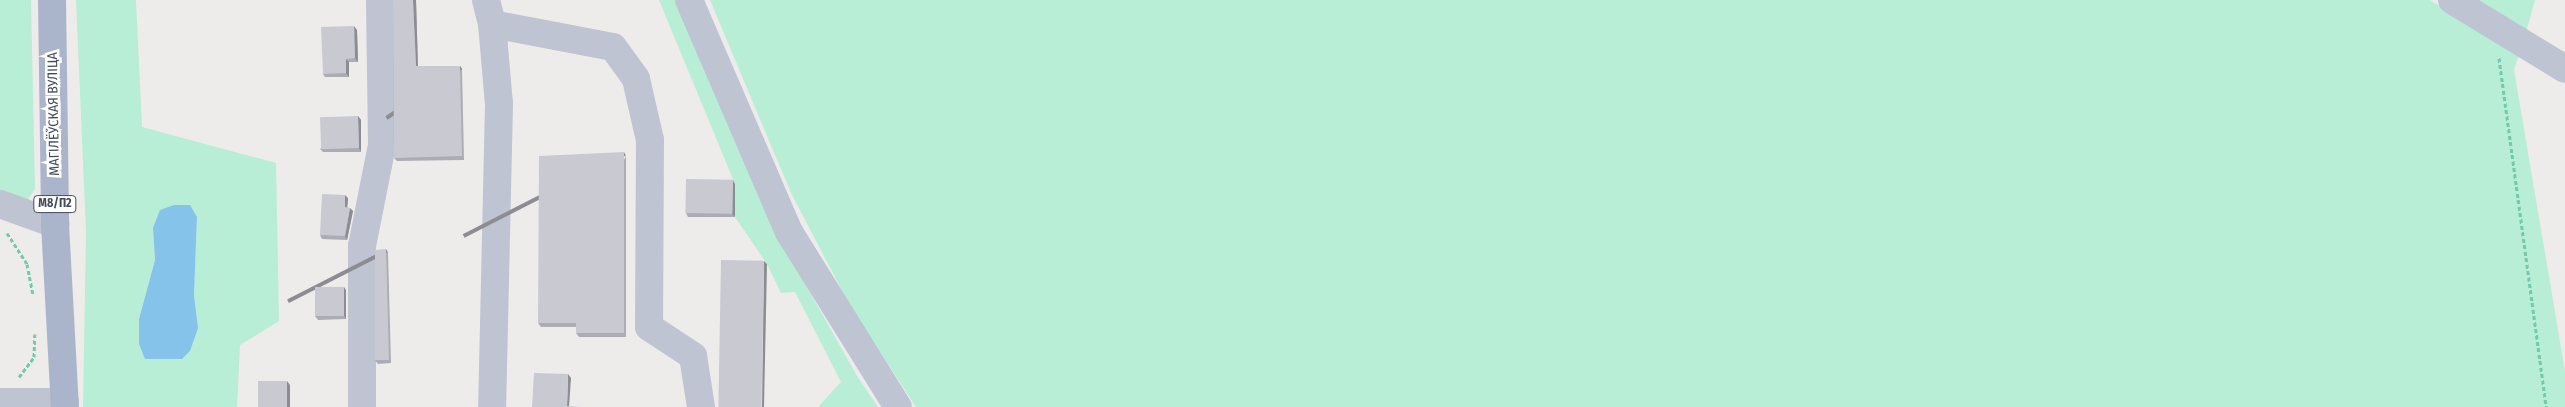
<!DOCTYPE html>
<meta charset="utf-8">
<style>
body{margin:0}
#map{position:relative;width:2565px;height:407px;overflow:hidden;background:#eeebeb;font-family:"Fira Sans Condensed",sans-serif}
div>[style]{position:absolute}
.green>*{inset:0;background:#b8edd6}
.water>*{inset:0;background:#85c3ea}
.path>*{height:3px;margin-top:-1.5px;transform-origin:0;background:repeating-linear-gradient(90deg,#71caae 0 4px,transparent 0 6.5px)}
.minor>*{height:28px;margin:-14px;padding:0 14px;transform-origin:14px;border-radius:14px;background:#bec4d1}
.major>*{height:28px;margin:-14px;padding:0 14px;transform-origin:14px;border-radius:14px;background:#aab5cb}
.wall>*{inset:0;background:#acadb4}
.shaded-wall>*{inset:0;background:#8c8d92;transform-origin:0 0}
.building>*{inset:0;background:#c8c9d1;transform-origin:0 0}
span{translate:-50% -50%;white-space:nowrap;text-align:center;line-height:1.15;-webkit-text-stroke:5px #fff;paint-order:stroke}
.shield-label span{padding:1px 4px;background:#fff;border:1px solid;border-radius:4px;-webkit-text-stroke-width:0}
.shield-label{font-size:12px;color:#444b58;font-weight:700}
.street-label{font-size:14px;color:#444b58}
</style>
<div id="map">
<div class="green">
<i style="clip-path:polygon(0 0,31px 0,35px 189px,24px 205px,0 199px)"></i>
<i style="clip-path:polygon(evenodd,76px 0,136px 0,142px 127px,276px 163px,279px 321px,240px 345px,237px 407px,83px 407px,86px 232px,76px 0,197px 217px,194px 295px,198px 328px,139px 344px,139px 319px,155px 260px,153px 228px,197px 217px)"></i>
<i style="clip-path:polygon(659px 0,677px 0,790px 257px,857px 376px,878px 407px,818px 407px,841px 382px,795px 292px,781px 293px,767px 264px,735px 217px,735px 184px)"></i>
<i style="clip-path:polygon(710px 0,2430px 0,2519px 55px,2514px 70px,2565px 371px,2565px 407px,916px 407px,848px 302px,791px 193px)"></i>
<i style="clip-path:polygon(2474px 0,2535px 0,2526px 32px)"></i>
</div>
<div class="water">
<i style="clip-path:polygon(174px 205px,190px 205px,197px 217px,194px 295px,198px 328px,190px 351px,182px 359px,145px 359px,139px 344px,139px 319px,155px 260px,153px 228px,160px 210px)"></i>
</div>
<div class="path">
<i style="left:2499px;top:58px;width:352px;rotate:82.3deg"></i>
<i style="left:7px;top:233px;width:37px;rotate:57deg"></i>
<i style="left:27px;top:264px;width:32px;rotate:79deg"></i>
<i style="left:19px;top:377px;width:25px;rotate:-53deg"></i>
<i style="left:34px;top:357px;width:23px;rotate:-88deg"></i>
</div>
<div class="minor">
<i style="left:486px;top:0;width:25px;rotate:76deg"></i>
<i style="left:492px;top:24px;width:80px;rotate:85deg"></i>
<i style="left:499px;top:104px;width:303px;rotate:91.3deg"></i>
<i style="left:689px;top:0;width:253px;rotate:66.7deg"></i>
<i style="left:789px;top:232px;width:206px;rotate:58.1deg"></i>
<i style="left:2452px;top:0;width:132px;rotate:31.4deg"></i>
<i style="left:492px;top:24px;width:123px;rotate:10.8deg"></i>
<i style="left:613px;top:47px;width:39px;rotate:54deg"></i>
<i style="left:636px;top:79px;width:63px;rotate:77.1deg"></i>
<i style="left:650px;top:140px;width:187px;rotate:90.3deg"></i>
<i style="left:649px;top:327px;width:53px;rotate:33.4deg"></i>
<i style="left:693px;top:356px;width:52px;rotate:81.1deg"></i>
<i style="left:0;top:204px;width:59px;rotate:20deg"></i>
<i style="left:0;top:402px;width:65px"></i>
<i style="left:362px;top:407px;width:161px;rotate:-90deg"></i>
<i style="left:362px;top:246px;width:103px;rotate:-78.8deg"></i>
<i style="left:382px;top:145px;width:145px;rotate:-90.8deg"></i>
</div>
<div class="major">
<i style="left:52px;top:0;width:224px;rotate:89.2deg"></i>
<i style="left:55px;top:224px;width:183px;rotate:86.9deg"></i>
</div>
<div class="wall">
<i style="clip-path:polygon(393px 0,416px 0,418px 66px,460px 66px,462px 69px,464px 160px,397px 161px,394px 158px)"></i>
<i style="clip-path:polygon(357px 30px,358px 62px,349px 62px,349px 77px,325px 77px,323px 74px)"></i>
<i style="clip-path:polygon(358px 116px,361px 120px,361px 152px,323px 152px,320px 149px)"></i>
<i style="clip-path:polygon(626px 156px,626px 337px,579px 337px,576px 333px,576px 327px,541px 327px,538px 323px)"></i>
<i style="clip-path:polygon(735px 184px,735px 217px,688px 217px,686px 213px)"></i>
<i style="clip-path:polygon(348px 198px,347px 207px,353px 211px,347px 240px,322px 239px,320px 235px)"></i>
<i style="clip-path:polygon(386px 249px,388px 253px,391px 363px,378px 364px,375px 360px)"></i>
<i style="clip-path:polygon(346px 290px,346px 319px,318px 320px,315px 316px)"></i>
</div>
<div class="shaded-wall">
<i style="clip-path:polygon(413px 0,416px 0,418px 70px,416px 66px)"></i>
<i style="clip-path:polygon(354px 26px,357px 30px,358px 62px,355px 58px)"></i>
<i style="clip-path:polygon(346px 59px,349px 62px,349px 77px,346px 73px)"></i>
<i style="left:460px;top:66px;width:4px;height:90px;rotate:56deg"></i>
<i style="clip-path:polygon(358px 116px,361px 120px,361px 152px,359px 148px)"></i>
<i style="left:624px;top:152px;width:4px;height:181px;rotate:63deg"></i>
<i style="clip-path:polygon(733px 180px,735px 184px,735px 217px,732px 214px)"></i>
<i style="clip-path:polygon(345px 195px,348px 198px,347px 211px,345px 207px)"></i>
<i style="clip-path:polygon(350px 208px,353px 211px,347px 240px,345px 236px)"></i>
<i style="left:386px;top:249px;width:4px;height:111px;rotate:63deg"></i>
<i style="clip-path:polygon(764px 261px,767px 264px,764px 407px,762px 407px)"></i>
<i style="clip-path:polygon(344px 287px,346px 290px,346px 319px,344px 316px)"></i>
<i style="clip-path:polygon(568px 374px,571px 378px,569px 407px,567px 406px)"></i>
<i style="clip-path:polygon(287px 381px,290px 385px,290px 407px,287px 407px)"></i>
</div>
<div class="building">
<i style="clip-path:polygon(393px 0,413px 0,416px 66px,460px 66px,462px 156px,394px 158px)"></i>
<i style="clip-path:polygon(354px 26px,355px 58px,346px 59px,346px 73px,323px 74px,321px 27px)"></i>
<i style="left:358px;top:116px;width:32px;height:38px;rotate:88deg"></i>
<i style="clip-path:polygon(624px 152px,624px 333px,576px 333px,576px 323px,538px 323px,539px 156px)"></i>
<i style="left:686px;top:179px;width:47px;height:34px;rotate:1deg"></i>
<i style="clip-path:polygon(322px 194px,345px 195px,345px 207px,350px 208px,345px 236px,320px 235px)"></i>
<i style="clip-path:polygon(386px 249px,389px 360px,375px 360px,375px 250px)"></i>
<i style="left:721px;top:260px;width:43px;height:147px;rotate:1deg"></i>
<i style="left:315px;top:287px;width:29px;height:29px"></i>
<i style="clip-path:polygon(534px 373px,568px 374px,567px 406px,582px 407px,532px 407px)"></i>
<i style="left:258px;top:381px;width:29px;height:26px"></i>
</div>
<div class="shield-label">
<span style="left:55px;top:204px">М8/П2</span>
</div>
<div class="street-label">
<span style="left:54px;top:114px;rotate:-91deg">МАГІЛЁЎСКАЯ ВУЛІЦА</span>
</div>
</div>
